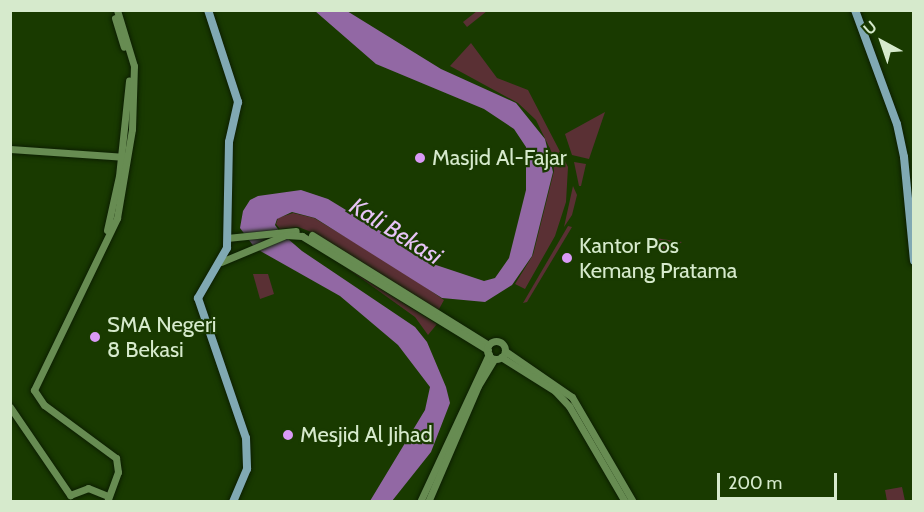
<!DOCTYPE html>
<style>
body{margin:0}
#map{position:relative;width:924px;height:512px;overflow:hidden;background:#193a00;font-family:Cabin,sans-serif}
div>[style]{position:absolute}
.green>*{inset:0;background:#5a3034}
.water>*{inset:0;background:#9268a4}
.roads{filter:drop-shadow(0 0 2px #0c1e02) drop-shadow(0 0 2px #0c1e02)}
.secondary>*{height:7px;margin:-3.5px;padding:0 3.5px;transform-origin:3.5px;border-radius:3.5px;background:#678c52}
.secondary>.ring{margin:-3.5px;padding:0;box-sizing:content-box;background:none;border:7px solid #678c52;border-radius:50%}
.primary>*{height:8px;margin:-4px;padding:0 4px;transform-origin:4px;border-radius:4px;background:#80a9b3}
.dots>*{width:16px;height:16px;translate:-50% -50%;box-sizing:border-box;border:3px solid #193a00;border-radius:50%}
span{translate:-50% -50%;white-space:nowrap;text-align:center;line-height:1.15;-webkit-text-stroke:4.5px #193a00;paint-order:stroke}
.poi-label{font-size:22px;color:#d6eacc}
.left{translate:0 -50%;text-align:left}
.water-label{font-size:24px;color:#e7c4f7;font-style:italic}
.frame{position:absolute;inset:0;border:12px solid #d6eacc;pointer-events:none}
.north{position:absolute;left:852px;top:12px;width:60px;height:60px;-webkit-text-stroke:4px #193a00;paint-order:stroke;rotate:320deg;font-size:16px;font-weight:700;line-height:24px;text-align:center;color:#d6eacc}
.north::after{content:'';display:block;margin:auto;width:21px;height:27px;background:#d6eacc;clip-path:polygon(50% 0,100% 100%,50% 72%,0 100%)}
.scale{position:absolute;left:717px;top:473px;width:120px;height:27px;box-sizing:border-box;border:3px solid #d6eacc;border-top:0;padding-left:8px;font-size:18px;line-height:21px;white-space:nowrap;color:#d6eacc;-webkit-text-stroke:4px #193a00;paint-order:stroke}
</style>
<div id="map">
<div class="green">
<i style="clip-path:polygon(477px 11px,487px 11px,467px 27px,463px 22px)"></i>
<i style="clip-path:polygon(471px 43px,497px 78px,528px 90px,568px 167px,566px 202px,555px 236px,525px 289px,515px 284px,533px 255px,554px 171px,552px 153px,536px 120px,518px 103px,450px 66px)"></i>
<i style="clip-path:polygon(605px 112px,589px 159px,572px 155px,565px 134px)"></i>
<i style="clip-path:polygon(574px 162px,586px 164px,581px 186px,579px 186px)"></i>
<i style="clip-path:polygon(573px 186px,577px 195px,572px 215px,564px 227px)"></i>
<i style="clip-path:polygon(293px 213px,314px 218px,399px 269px,444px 300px,438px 311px,314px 233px,298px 227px,280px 229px,276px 224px,278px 218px)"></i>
<i style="clip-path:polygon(568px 226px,572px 227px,527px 302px,523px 303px)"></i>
<i style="clip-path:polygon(655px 238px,682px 242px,664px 254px)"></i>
<i style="clip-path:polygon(344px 266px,411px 308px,437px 324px,428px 335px,415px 317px)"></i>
<i style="clip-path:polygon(253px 274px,268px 274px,274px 294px,260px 299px)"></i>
<i style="clip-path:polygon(902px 487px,905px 501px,887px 501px,885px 490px)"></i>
</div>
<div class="water">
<i style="clip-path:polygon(315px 11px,347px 11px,441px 69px,516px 103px,545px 139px,553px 172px,532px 256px,512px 285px,485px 302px,442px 298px,315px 218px,292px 212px,277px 219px,275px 225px,280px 232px,302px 251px,415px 327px,427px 342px,446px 387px,450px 403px,431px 452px,392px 501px,370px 501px,425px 410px,430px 387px,398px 345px,340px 296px,255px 248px,240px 228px,243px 211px,250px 200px,258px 196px,301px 190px,328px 199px,436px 265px,484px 281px,495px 278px,509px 258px,526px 190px,526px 147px,514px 129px,484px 109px,376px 64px)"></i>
</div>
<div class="roads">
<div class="secondary">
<i style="left:115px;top:18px;width:30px;rotate:73deg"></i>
<i style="left:10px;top:149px;width:116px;rotate:3.9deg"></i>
<i style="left:107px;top:230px;width:55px;rotate:-77.5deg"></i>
<i style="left:119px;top:176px;width:96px;rotate:-84deg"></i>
<i style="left:312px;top:235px;width:208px;rotate:31.9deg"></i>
<i style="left:227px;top:238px;width:69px;rotate:-5.8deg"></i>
<i style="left:221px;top:262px;width:70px;rotate:-22.6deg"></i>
<i style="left:286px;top:235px;width:16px;rotate:4deg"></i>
<i style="left:302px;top:236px;width:218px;rotate:31.5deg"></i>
<i class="ring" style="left:487px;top:341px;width:11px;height:11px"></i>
<i style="left:505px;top:351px;width:81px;rotate:34.5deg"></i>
<i style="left:572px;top:397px;width:121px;rotate:59.8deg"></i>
<i style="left:501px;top:357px;width:64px;rotate:32.2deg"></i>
<i style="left:555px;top:391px;width:21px;rotate:47deg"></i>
<i style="left:569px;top:406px;width:111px;rotate:59.7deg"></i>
<i style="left:10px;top:407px;width:107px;rotate:55.7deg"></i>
<i style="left:70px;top:495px;width:19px;rotate:-21deg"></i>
<i style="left:88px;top:488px;width:22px;rotate:22deg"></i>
<i style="left:107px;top:502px;width:32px;rotate:-70deg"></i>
<i style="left:118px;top:472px;width:14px;rotate:-98deg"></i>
<i style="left:116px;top:458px;width:89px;rotate:-143.6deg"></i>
<i style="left:44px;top:405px;width:18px;rotate:-124deg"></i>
<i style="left:34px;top:390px;width:191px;rotate:-64.2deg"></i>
<i style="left:117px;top:218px;width:90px;rotate:-80.4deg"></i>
<i style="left:132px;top:129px;width:63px;rotate:-88.2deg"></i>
<i style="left:134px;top:66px;width:59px;rotate:-106.9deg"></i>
<i style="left:420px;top:502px;width:163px;rotate:-65deg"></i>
<i style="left:428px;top:502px;width:126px;rotate:-66.7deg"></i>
<i style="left:478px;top:386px;width:31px;rotate:-59deg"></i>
</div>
<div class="primary">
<i style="left:208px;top:10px;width:97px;rotate:71.9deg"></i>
<i style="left:238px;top:102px;width:41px;rotate:102.7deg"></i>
<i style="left:229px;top:142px;width:106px;rotate:91.1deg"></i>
<i style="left:227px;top:248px;width:58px;rotate:120.1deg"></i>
<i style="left:198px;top:298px;width:148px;rotate:71.1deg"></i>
<i style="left:246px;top:438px;width:31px;rotate:88deg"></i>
<i style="left:247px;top:469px;width:36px;rotate:113deg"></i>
<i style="left:855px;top:10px;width:121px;rotate:69.8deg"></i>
<i style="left:897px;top:124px;width:34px;rotate:78deg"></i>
<i style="left:904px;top:157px;width:104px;rotate:84.5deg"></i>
</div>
</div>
<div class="dots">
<i style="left:420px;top:158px;background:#da9af6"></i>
<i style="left:567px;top:258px;background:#da9af6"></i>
<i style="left:95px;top:337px;background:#da9af6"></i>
<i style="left:288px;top:435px;background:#da9af6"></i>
</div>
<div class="poi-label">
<span class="left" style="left:432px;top:158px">Masjid Al-Fajar</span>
<span class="left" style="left:579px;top:258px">Kantor Pos<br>Kemang Pratama</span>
<span class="left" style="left:107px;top:337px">SMA Negeri<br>8 Bekasi</span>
<span class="left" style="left:300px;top:435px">Mesjid Al Jihad</span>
</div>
<div class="water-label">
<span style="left:396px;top:231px;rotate:32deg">Kali Bekasi</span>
</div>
<div class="frame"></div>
<div class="north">U</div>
<div class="scale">200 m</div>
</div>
